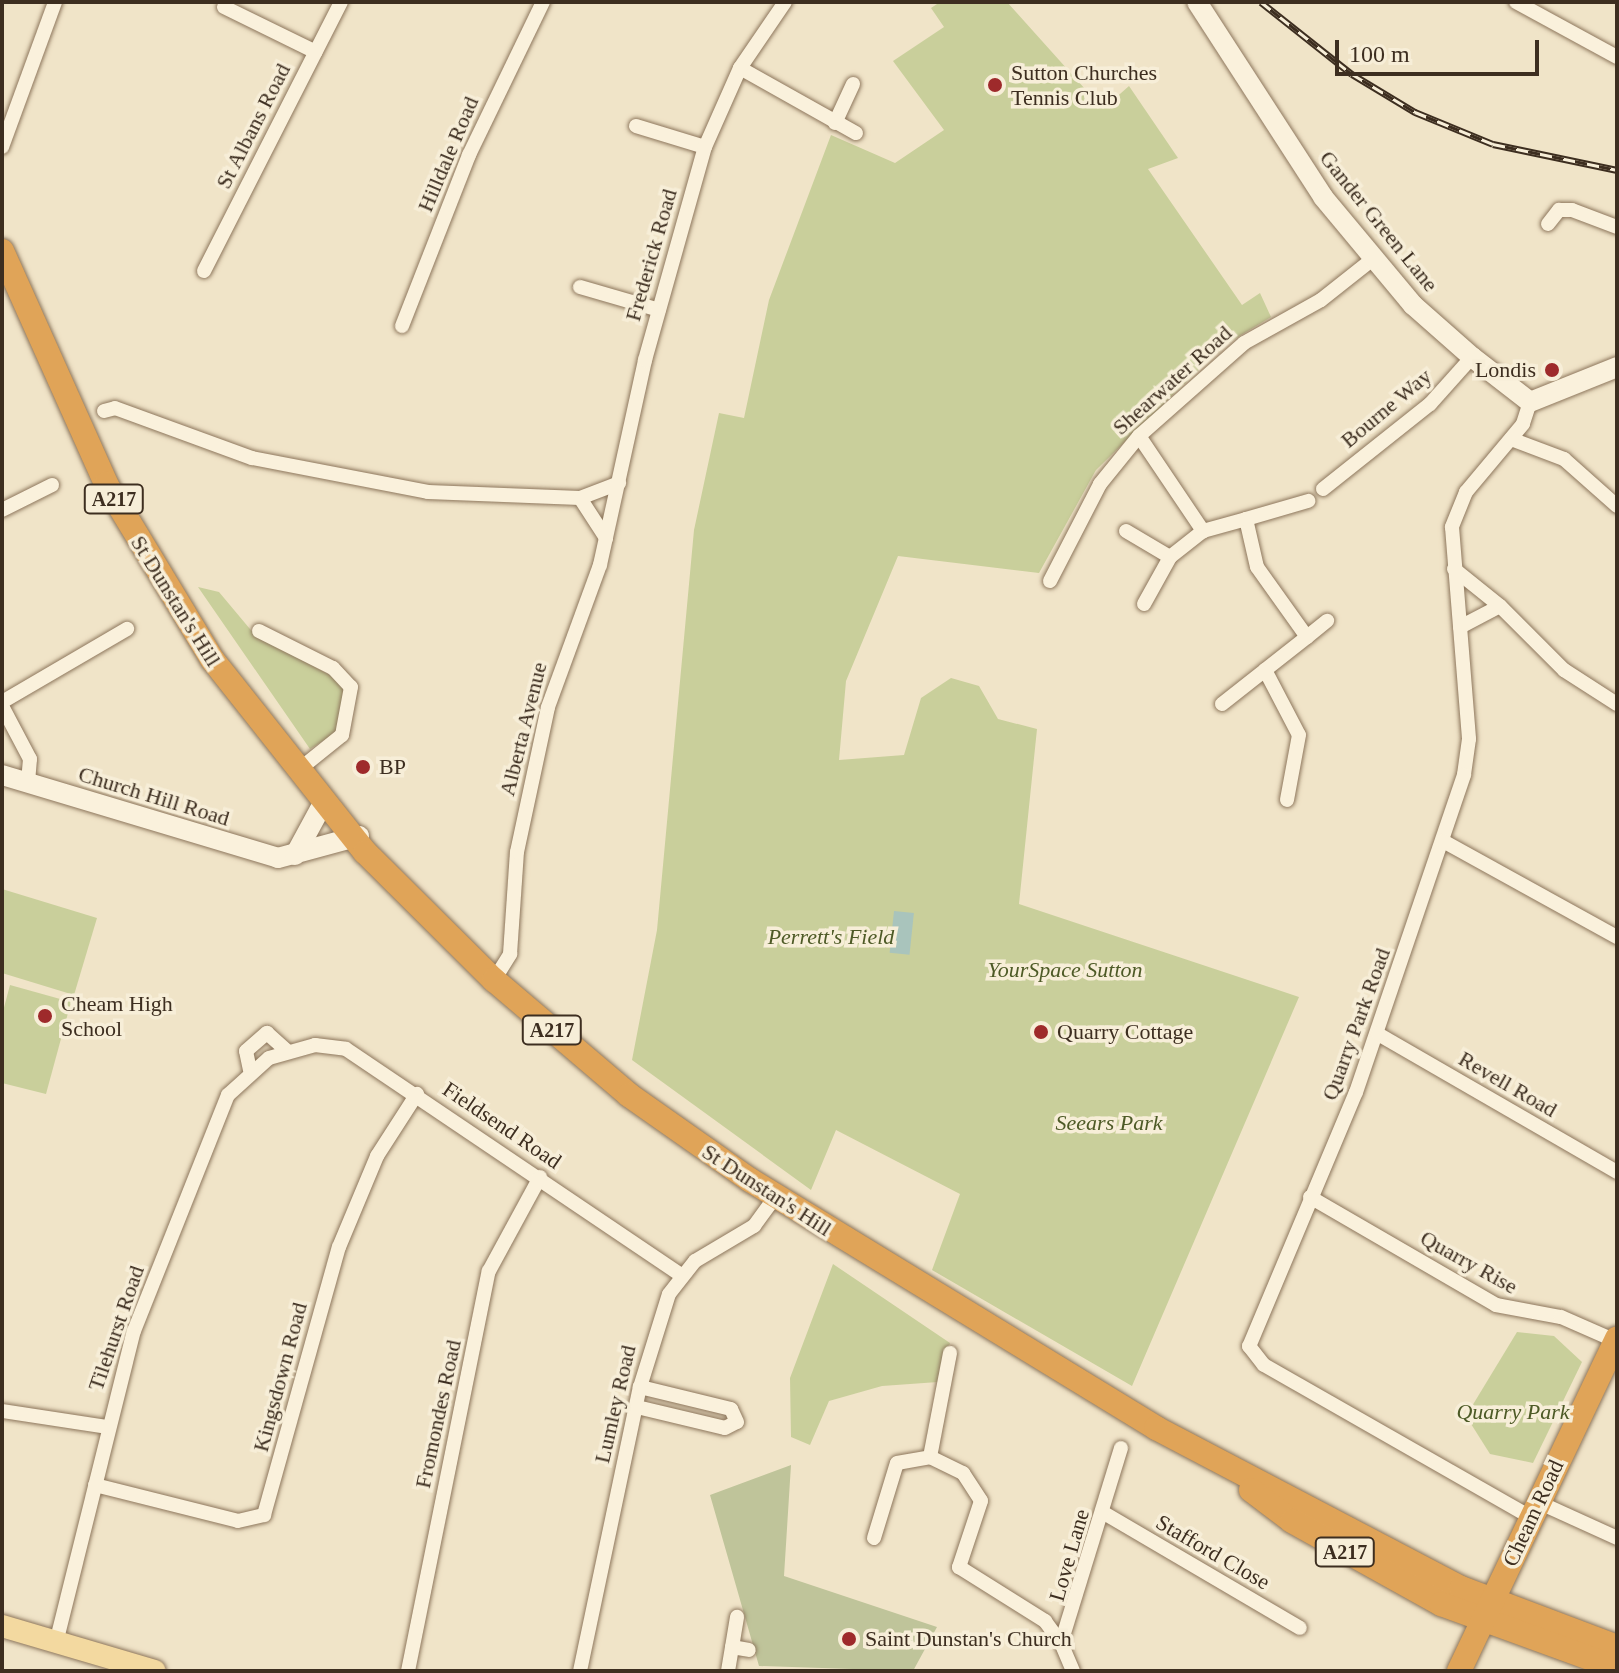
<!DOCTYPE html>
<style>
body{margin:0}
#map{position:relative;width:1619px;height:1673px;overflow:hidden;background:#f0e4c8;font-family:Georgia,serif}
div>[style]{position:absolute}
.green>*{inset:0;background:#c9cf9b}
.cemetery>*{inset:0;background:#bfc49a}
.water>*{inset:0;background:#a9c4bc;transform-origin:0 0}
.roads{filter:drop-shadow(0 0 2px #8d765c) drop-shadow(0 0 2px #8d765c)}
.street>*{height:14px;margin:-7px;padding:0 7px;transform-origin:7px;border-radius:7px;background:#faf1dc}
.secondary>*{height:20px;margin:-10px;padding:0 10px;transform-origin:10px;border-radius:10px;background:#faf1dc}
.primary>*{height:22px;margin:-11px;padding:0 11px;transform-origin:11px;border-radius:11px;background:#f3d9a0}
.highway>*{height:24px;margin:-12px;padding:0 12px;transform-origin:12px;border-radius:12px;background:#e0a458}
.rail>*{height:7px;margin-top:-3.5px;transform-origin:0;background:repeating-linear-gradient(90deg,#f7eed8 0 12px,#3d2e20 0 24px);box-sizing:border-box;border-block:2px solid #3d2e20}
.dots>*{width:22px;height:22px;translate:-50% -50%;box-sizing:border-box;border:4px solid #f7eed8;border-radius:50%}
span{translate:-50% -50%;white-space:nowrap;text-align:center;line-height:1.15;-webkit-text-stroke:7px #f7eed8;paint-order:stroke}
.shield-label span{padding:2px 6px;background:#f7eed8;border:2px solid;border-radius:6px;-webkit-text-stroke-width:0}
.shield-label{font-size:20px;color:#3d2e20;font-weight:700}
.poi-label{font-size:22px;color:#3d2e20}
.left{translate:0 -50%;text-align:left}
.right{translate:-100% -50%;text-align:right}
.street-label{font-size:22px;color:#3d2e20}
.park-label{font-size:22px;color:#4d5a26;font-style:italic}
.frame{position:absolute;inset:0;border:4px solid #3d2e20;pointer-events:none}
.scale{position:absolute;left:1335px;top:40px;width:204px;height:36px;box-sizing:border-box;border:4px solid #3d2e20;border-top:0;padding-left:10px;font-size:24px;line-height:28px;white-space:nowrap;color:#3d2e20;-webkit-text-stroke:6px #f7eed8;paint-order:stroke}
</style>
<div id="map">
<div class="green">
<i style="clip-path:polygon(940px 2px,1007px 2px,1103px 109px,1129px 86px,1178px 158px,1148px 169px,1242px 305px,1260px 293px,1271px 317px,1223px 346px,1096px 470px,1039px 573px,898px 556px,846px 681px,839px 760px,904px 755px,921px 698px,951px 678px,979px 686px,998px 719px,1037px 729px,1019px 904px,1299px 997px,1132px 1386px,932px 1270px,960px 1194px,836px 1130px,811px 1190px,632px 1060px,657px 930px,694px 530px,719px 413px,744px 418px,769px 300px,831px 135px,895px 163px,944px 130px,893px 61px,944px 27px,931px 8px)"></i>
<i style="clip-path:polygon(198px 587px,219px 592px,255px 635px,339px 680px,345px 687px,337px 732px,310px 749px)"></i>
<i style="clip-path:polygon(2px 889px,97px 918px,74px 995px,2px 973px)"></i>
<i style="clip-path:polygon(10px 985px,71px 1002px,46px 1094px,2px 1083px,2px 1015px)"></i>
<i style="clip-path:polygon(833px 1264px,950px 1343px,938px 1382px,882px 1386px,829px 1401px,810px 1445px,791px 1437px,790px 1378px)"></i>
<i style="clip-path:polygon(1517px 1332px,1554px 1336px,1582px 1362px,1533px 1463px,1490px 1454px,1466px 1416px)"></i>
</div>
<div class="cemetery">
<i style="clip-path:polygon(791px 1465px,784px 1576px,937px 1627px,913px 1671px,759px 1666px,710px 1495px)"></i>
</div>
<div class="water">
<i style="left:894px;top:911px;width:20px;height:42px;rotate:6deg"></i>
</div>
<div class="roads">
<div class="street">
<i style="left:1516px;top:2px;width:115px;rotate:28.6deg"></i>
<i style="left:224px;top:7px;width:102px;rotate:26.1deg"></i>
<i style="left:740px;top:68px;width:133px;rotate:29.3deg"></i>
<i style="left:835px;top:123px;width:43px;rotate:-65.2deg"></i>
<i style="left:636px;top:126px;width:72px;rotate:16.9deg"></i>
<i style="left:2px;top:147px;width:154px;rotate:-69.9deg"></i>
<i style="left:1548px;top:224px;width:18px;rotate:-52deg"></i>
<i style="left:1559px;top:210px;width:13px"></i>
<i style="left:1572px;top:210px;width:48px;rotate:20.7deg"></i>
<i style="left:204px;top:271px;width:302px;rotate:-63deg"></i>
<i style="left:580px;top:287px;width:82px;rotate:16.2deg"></i>
<i style="left:402px;top:326px;width:184px;rotate:-68.6deg"></i>
<i style="left:469px;top:155px;width:170px;rotate:-64.2deg"></i>
<i style="left:1530px;top:402px;width:23px;rotate:108deg"></i>
<i style="left:1523px;top:424px;width:89px;rotate:130deg"></i>
<i style="left:1466px;top:492px;width:38px;rotate:112deg"></i>
<i style="left:1452px;top:527px;width:213px;rotate:85.4deg"></i>
<i style="left:1469px;top:739px;width:36px;rotate:98deg"></i>
<i style="left:1464px;top:775px;width:335px;rotate:108.8deg"></i>
<i style="left:1356px;top:1092px;width:276px;rotate:112.8deg"></i>
<i style="left:1249px;top:1346px;width:24px;rotate:52deg"></i>
<i style="left:1264px;top:1365px;width:307px;rotate:29.7deg"></i>
<i style="left:104px;top:411px;width:11px;rotate:-15deg"></i>
<i style="left:115px;top:408px;width:146px;rotate:20.1deg"></i>
<i style="left:252px;top:458px;width:179px;rotate:10.9deg"></i>
<i style="left:428px;top:492px;width:152px;rotate:2.3deg"></i>
<i style="left:580px;top:498px;width:48px;rotate:57deg"></i>
<i style="left:1139px;top:436px;width:115px;rotate:56deg"></i>
<i style="left:1203px;top:531px;width:45px;rotate:-15.6deg"></i>
<i style="left:1246px;top:519px;width:49px;rotate:77.1deg"></i>
<i style="left:1257px;top:567px;width:86px;rotate:54.5deg"></i>
<i style="left:1307px;top:637px;width:53px;rotate:141.8deg"></i>
<i style="left:1265px;top:670px;width:73px;rotate:62.4deg"></i>
<i style="left:1299px;top:735px;width:66px;rotate:100.5deg"></i>
<i style="left:1511px;top:439px;width:57px;rotate:20.7deg"></i>
<i style="left:1564px;top:459px;width:71px;rotate:41.6deg"></i>
<i style="left:1323px;top:489px;width:137px;rotate:-38.5deg"></i>
<i style="left:1430px;top:404px;width:63px;rotate:-48.2deg"></i>
<i style="left:580px;top:498px;width:42px;rotate:-21deg"></i>
<i style="left:2px;top:510px;width:56px;rotate:-26.6deg"></i>
<i style="left:1246px;top:519px;width:65px;rotate:-16.2deg"></i>
<i style="left:1126px;top:531px;width:51px;rotate:30.6deg"></i>
<i style="left:1454px;top:569px;width:59px;rotate:38.8deg"></i>
<i style="left:1050px;top:581px;width:109px;rotate:-62.7deg"></i>
<i style="left:1100px;top:484px;width:62px;rotate:-50.9deg"></i>
<i style="left:1139px;top:436px;width:140px;rotate:-41.5deg"></i>
<i style="left:1244px;top:343px;width:88px;rotate:-29.2deg"></i>
<i style="left:1321px;top:300px;width:66px;rotate:-38.3deg"></i>
<i style="left:1144px;top:604px;width:54px;rotate:-61deg"></i>
<i style="left:1170px;top:557px;width:42px;rotate:-38.2deg"></i>
<i style="left:1460px;top:627px;width:45px;rotate:-27.7deg"></i>
<i style="left:1500px;top:606px;width:91px;rotate:45deg"></i>
<i style="left:1564px;top:670px;width:63px;rotate:32.7deg"></i>
<i style="left:259px;top:631px;width:83px;rotate:26.6deg"></i>
<i style="left:333px;top:668px;width:26px;rotate:47deg"></i>
<i style="left:351px;top:687px;width:49px;rotate:100.6deg"></i>
<i style="left:342px;top:735px;width:53px;rotate:141.2deg"></i>
<i style="left:1307px;top:637px;width:26px;rotate:-39deg"></i>
<i style="left:2px;top:702px;width:145px;rotate:-30.3deg"></i>
<i style="left:1222px;top:704px;width:55px;rotate:-38.3deg"></i>
<i style="left:2px;top:706px;width:60px;rotate:62.2deg"></i>
<i style="left:30px;top:759px;width:24px;rotate:95deg"></i>
<i style="left:1443px;top:841px;width:199px;rotate:28.9deg"></i>
<i style="left:494px;top:980px;width:31px;rotate:-58deg"></i>
<i style="left:510px;top:954px;width:102px;rotate:-86.1deg"></i>
<i style="left:517px;top:852px;width:148px;rotate:-77.9deg"></i>
<i style="left:548px;top:707px;width:151px;rotate:-69.9deg"></i>
<i style="left:600px;top:565px;width:210px;rotate:-77.6deg"></i>
<i style="left:645px;top:360px;width:221px;rotate:-74.3deg"></i>
<i style="left:705px;top:147px;width:86px;rotate:-66.1deg"></i>
<i style="left:740px;top:68px;width:80px;rotate:-55.7deg"></i>
<i style="left:1378px;top:1034px;width:276px;rotate:30deg"></i>
<i style="left:250px;top:1070px;width:19px;rotate:-102deg"></i>
<i style="left:246px;top:1051px;width:28px;rotate:-41deg"></i>
<i style="left:267px;top:1033px;width:27px;rotate:42deg"></i>
<i style="left:1310px;top:1197px;width:215px;rotate:30.1deg"></i>
<i style="left:1496px;top:1305px;width:66px;rotate:10.5deg"></i>
<i style="left:1561px;top:1317px;width:60px;rotate:23.6deg"></i>
<i style="left:637px;top:1407px;width:90px;rotate:13.4deg"></i>
<i style="left:725px;top:1428px;width:13px;rotate:-27deg"></i>
<i style="left:737px;top:1422px;width:14px;rotate:-115deg"></i>
<i style="left:731px;top:1409px;width:94px;rotate:-166.4deg"></i>
<i style="left:2px;top:1411px;width:107px;rotate:8.6deg"></i>
<i style="left:930px;top:1457px;width:106px;rotate:-79.1deg"></i>
<i style="left:95px;top:1485px;width:147px;rotate:14.1deg"></i>
<i style="left:238px;top:1521px;width:27px;rotate:-13deg"></i>
<i style="left:264px;top:1515px;width:278px;rotate:-74.4deg"></i>
<i style="left:339px;top:1247px;width:99px;rotate:-67.3deg"></i>
<i style="left:377px;top:1156px;width:74px;rotate:-57.2deg"></i>
<i style="left:1538px;top:1502px;width:87px;rotate:24.5deg"></i>
<i style="left:1104px;top:1513px;width:227px;rotate:30.4deg"></i>
<i style="left:874px;top:1538px;width:78px;rotate:-73deg"></i>
<i style="left:897px;top:1463px;width:34px;rotate:-10deg"></i>
<i style="left:930px;top:1457px;width:37px;rotate:26deg"></i>
<i style="left:963px;top:1473px;width:33px;rotate:57deg"></i>
<i style="left:981px;top:1501px;width:70px;rotate:108.4deg"></i>
<i style="left:959px;top:1567px;width:102px;rotate:32.1deg"></i>
<i style="left:1045px;top:1621px;width:27px;rotate:54deg"></i>
<i style="left:56px;top:1643px;width:322px;rotate:-76deg"></i>
<i style="left:134px;top:1331px;width:254px;rotate:-68.3deg"></i>
<i style="left:228px;top:1095px;width:55px;rotate:-42.1deg"></i>
<i style="left:269px;top:1058px;width:48px;rotate:-15.8deg"></i>
<i style="left:315px;top:1045px;width:31px;rotate:7deg"></i>
<i style="left:346px;top:1049px;width:404px;rotate:34deg"></i>
<i style="left:732px;top:1647px;width:17px;rotate:10deg"></i>
<i style="left:408px;top:1671px;width:408px;rotate:-78.6deg"></i>
<i style="left:489px;top:1271px;width:107px;rotate:-61.5deg"></i>
<i style="left:580px;top:1671px;width:290px;rotate:-78.1deg"></i>
<i style="left:640px;top:1387px;width:97px;rotate:-72.7deg"></i>
<i style="left:669px;top:1294px;width:42px;rotate:-51.8deg"></i>
<i style="left:695px;top:1261px;width:69px;rotate:-30.7deg"></i>
<i style="left:754px;top:1226px;width:37px;rotate:-54deg"></i>
<i style="left:728px;top:1671px;width:55px;rotate:-80.5deg"></i>
<i style="left:1073px;top:1671px;width:30px;rotate:-113deg"></i>
<i style="left:1061px;top:1643px;width:204px;rotate:-72.9deg"></i>
</div>
<div class="secondary">
<i style="left:1197px;top:2px;width:232px;rotate:57.1deg"></i>
<i style="left:1323px;top:197px;width:141px;rotate:50.2deg"></i>
<i style="left:1413px;top:305px;width:79px;rotate:41.4deg"></i>
<i style="left:1472px;top:357px;width:73px;rotate:37.8deg"></i>
<i style="left:1530px;top:402px;width:94px;rotate:-21.9deg"></i>
<i style="left:2px;top:775px;width:288px;rotate:16.7deg"></i>
<i style="left:278px;top:858px;width:84px;rotate:-15.2deg"></i>
<i style="left:295px;top:855px;width:52px;rotate:-61.5deg"></i>
</div>
<div class="primary">
<i style="left:2px;top:1626px;width:159px;rotate:16.4deg"></i>
</div>
<div class="highway">
<i style="left:2px;top:251px;width:255px;rotate:65.9deg"></i>
<i style="left:106px;top:484px;width:205px;rotate:58.8deg"></i>
<i style="left:212px;top:659px;width:246px;rotate:51.6deg"></i>
<i style="left:365px;top:852px;width:182px;rotate:44.8deg"></i>
<i style="left:494px;top:980px;width:177px;rotate:40.4deg"></i>
<i style="left:629px;top:1095px;width:148px;rotate:35.1deg"></i>
<i style="left:750px;top:1180px;width:476px;rotate:31.4deg"></i>
<i style="left:1156px;top:1428px;width:344px;rotate:27.7deg"></i>
<i style="left:1461px;top:1588px;width:167px;rotate:20.7deg"></i>
<i style="left:1251px;top:1490px;width:51px;rotate:37.1deg"></i>
<i style="left:1292px;top:1521px;width:171px;rotate:29.1deg"></i>
<i style="left:1441px;top:1604px;width:187px;rotate:20deg"></i>
<i style="left:1459px;top:1671px;width:368px;rotate:-64.6deg"></i>
</div>
</div>
<div class="rail">
<i style="left:1261px;top:2px;width:116px;rotate:38.4deg"></i>
<i style="left:1352px;top:74px;width:74px;rotate:31.1deg"></i>
<i style="left:1415px;top:112px;width:84px;rotate:22.3deg"></i>
<i style="left:1493px;top:144px;width:127px;rotate:11.8deg"></i>
</div>
<div class="dots">
<i style="left:995px;top:85px;background:#9e2a2b"></i>
<i style="left:1552px;top:370px;background:#9e2a2b"></i>
<i style="left:363px;top:767px;background:#9e2a2b"></i>
<i style="left:45px;top:1016px;background:#9e2a2b"></i>
<i style="left:1041px;top:1032px;background:#9e2a2b"></i>
<i style="left:849px;top:1639px;background:#9e2a2b"></i>
</div>
<div class="shield-label">
<span style="left:114px;top:499px">A217</span>
<span style="left:552px;top:1030px">A217</span>
<span style="left:1345px;top:1552px">A217</span>
</div>
<div class="poi-label">
<span class="left" style="left:1011px;top:85px">Sutton Churches<br>Tennis Club</span>
<span class="right" style="left:1536px;top:370px">Londis</span>
<span class="left" style="left:379px;top:767px">BP</span>
<span class="left" style="left:61px;top:1016px">Cheam High<br>School</span>
<span class="left" style="left:1057px;top:1032px">Quarry Cottage</span>
<span class="left" style="left:865px;top:1639px">Saint Dunstan's Church</span>
</div>
<div class="street-label">
<span style="left:253px;top:126px;rotate:-63deg">St Albans Road</span>
<span style="left:448px;top:154px;rotate:-67deg">Hilldale Road</span>
<span style="left:1379px;top:221px;rotate:51deg">Gander Green Lane</span>
<span style="left:651px;top:255px;rotate:-74deg">Frederick Road</span>
<span style="left:1172px;top:380px;rotate:-42deg">Shearwater Road</span>
<span style="left:1386px;top:408px;rotate:-40deg">Bourne Way</span>
<span style="left:176px;top:601px;rotate:58deg">St Dunstan's Hill</span>
<span style="left:523px;top:729px;rotate:-76deg">Alberta Avenue</span>
<span style="left:154px;top:796px;rotate:17deg">Church Hill Road</span>
<span style="left:1356px;top:1024px;rotate:-70deg">Quarry Park Road</span>
<span style="left:1508px;top:1084px;rotate:30deg">Revell Road</span>
<span style="left:502px;top:1125px;rotate:34deg">Fieldsend Road</span>
<span style="left:767px;top:1190px;rotate:33deg">St Dunstan's Hill</span>
<span style="left:1469px;top:1262px;rotate:29deg">Quarry Rise</span>
<span style="left:116px;top:1328px;rotate:-71deg">Tilehurst Road</span>
<span style="left:280px;top:1377px;rotate:-75deg">Kingsdown Road</span>
<span style="left:615px;top:1404px;rotate:-77deg">Lumley Road</span>
<span style="left:438px;top:1414px;rotate:-78deg">Fromondes Road</span>
<span style="left:1533px;top:1513px;rotate:-65deg">Cheam Road</span>
<span style="left:1213px;top:1552px;rotate:30deg">Stafford Close</span>
<span style="left:1069px;top:1555px;rotate:-74deg">Love Lane</span>
</div>
<div class="park-label">
<span style="left:831px;top:937px">Perrett's Field</span>
<span style="left:1065px;top:970px">YourSpace Sutton</span>
<span style="left:1109px;top:1123px">Seears Park</span>
<span style="left:1513px;top:1412px">Quarry Park</span>
</div>
<div class="frame"></div>
<div class="scale">100 m</div>
</div>
